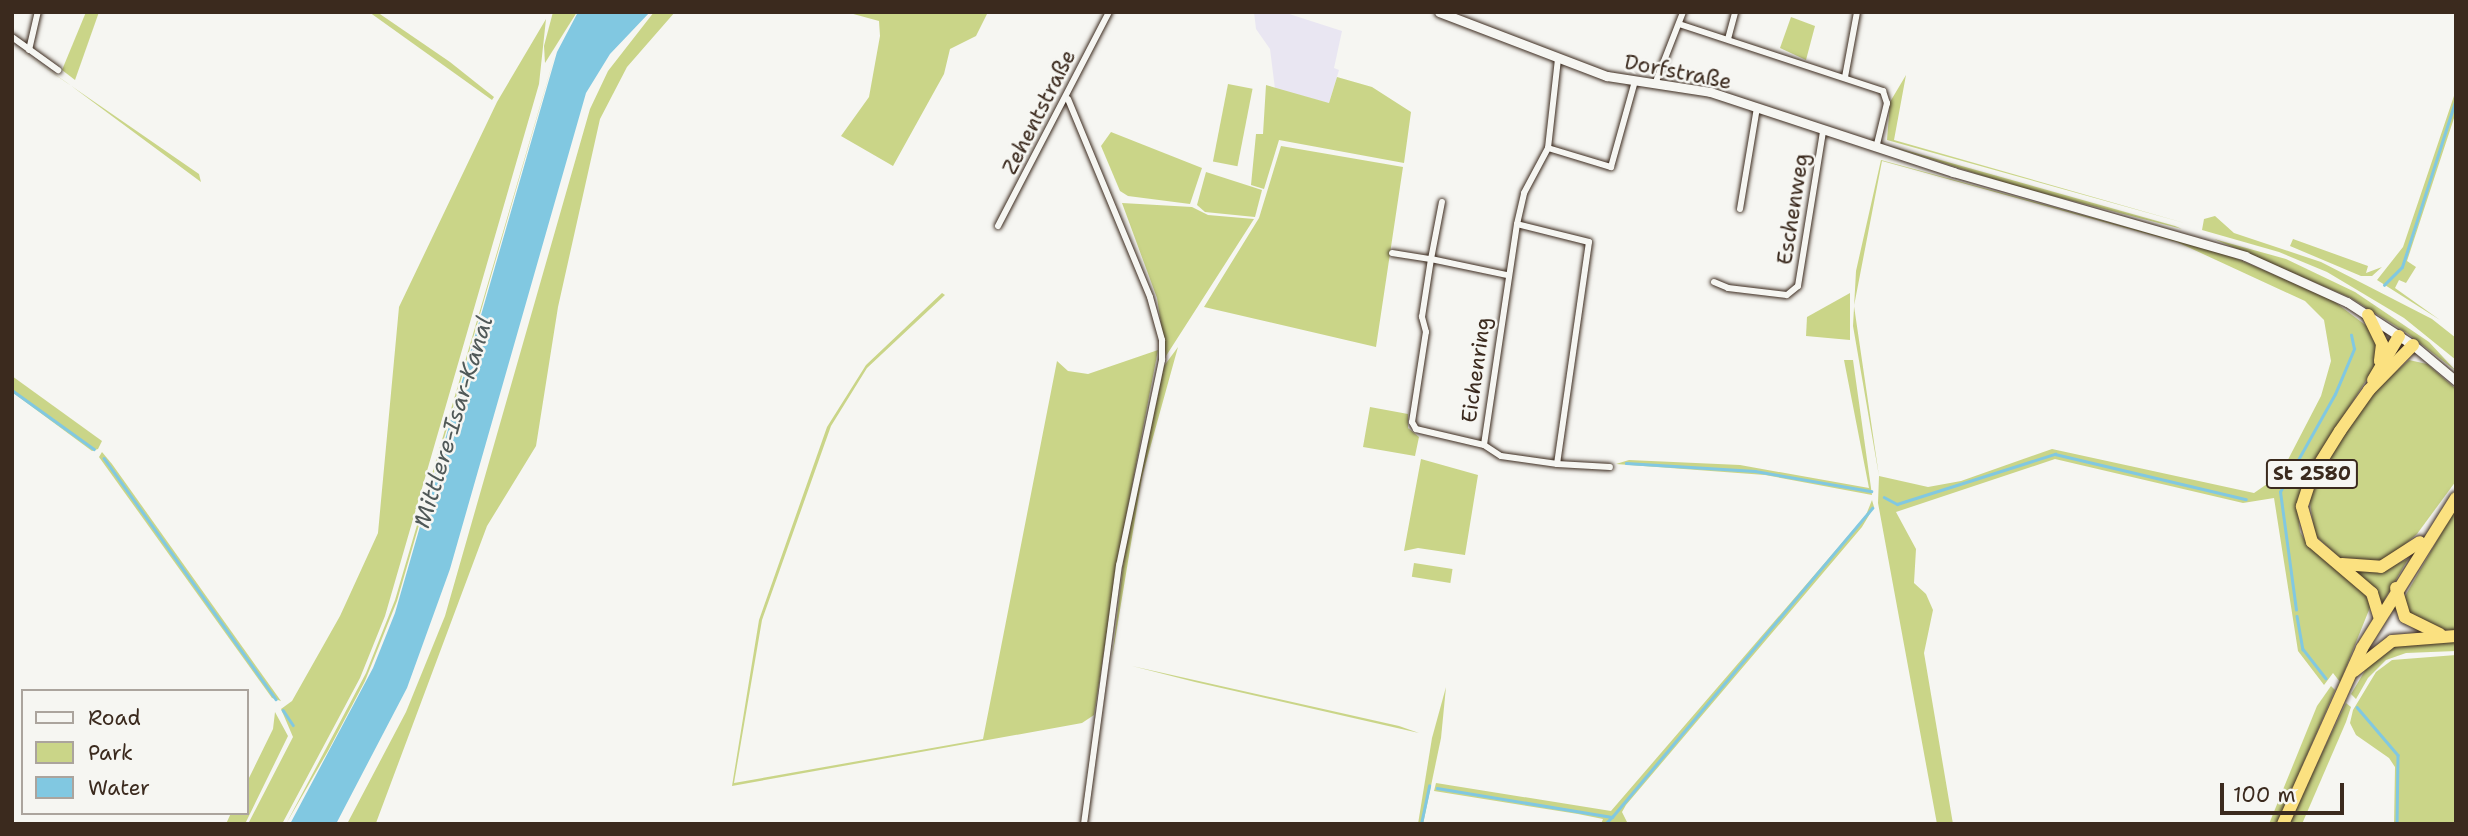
<!DOCTYPE html>
<meta charset="utf-8">
<style>
body{margin:0}
#map{position:relative;width:2468px;height:836px;overflow:hidden;background:#f6f6f2;font-family:"Shantell Sans",sans-serif}
div>[style]{position:absolute}
.built>*{inset:0;background:#e9e6f2}
.green>*{inset:0;background:#cad588;transform-origin:0 0}
.water>*{inset:0;background:#81c8e1}
.stream>*{height:2.5px;margin:-1.25px;padding:0 1.25px;transform-origin:1.25px;border-radius:1.25px;background:#81c8e1}
.roads{filter:drop-shadow(0 0 2px #3b2a1e) drop-shadow(0 0 2px #3b2a1e)}
.street>*{height:6px;margin:-3px;padding:0 3px;transform-origin:3px;border-radius:3px;background:#f6f6f2}
.secondary>*{height:9px;margin:-4.5px;padding:0 4.5px;transform-origin:4.5px;border-radius:4.5px;background:#f6f6f2}
.highway>*{height:12px;margin:-6px;padding:0 6px;transform-origin:6px;border-radius:6px;background:#fbe180}
span{translate:-50% -50%;white-space:nowrap;text-align:center;line-height:1.15;-webkit-text-stroke:5px #f6f6f2;paint-order:stroke}
.shield-label span{padding:2px 5px;background:#f6f6f2;border:2px solid;border-radius:5px;-webkit-text-stroke-width:0}
.shield-label{font-size:19px;color:#3b2a1e;font-weight:700}
.street-label{font-size:21px;color:#3b2a1e}
.water-label{font-size:23px;color:#505958;font-style:italic}
.frame{position:absolute;inset:0;border:14px solid #3b2a1e;pointer-events:none}
.legend{position:absolute;left:21px;top:689px;width:228px;height:126px;box-sizing:border-box;background:#f6f6f2;border:2px solid #aba49d;margin:0;padding:9px 12px;list-style:none;font-size:21px;color:#3b2a1e}
.legend li{display:flex;align-items:center;gap:14px;height:35px}
.legend b{width:35px;border:2px solid #aba49d}
.scale{position:absolute;left:2220px;top:783px;width:124px;height:32px;box-sizing:border-box;border:4px solid #3b2a1e;border-top:0;padding-left:9px;font-size:21px;line-height:24px;white-space:nowrap;color:#3b2a1e;-webkit-text-stroke:5px #f6f6f2;paint-order:stroke}
</style>
<div id="map">
<div class="built">
<i style="clip-path:polygon(1254px 12px,1283px 12px,1342px 31px,1334px 68px,1339px 70px,1329px 103px,1275px 89px,1270px 49px,1256px 29px)"></i>
</div>
<div class="green">
<i style="clip-path:polygon(86px 12px,99px 12px,75px 80px,62px 70px)"></i>
<i style="clip-path:polygon(369px 12px,377px 12px,450px 62px,494px 97px,492px 100px)"></i>
<i style="clip-path:polygon(553px 12px,577px 12px,545px 63px,544px 46px)"></i>
<i style="clip-path:polygon(654px 12px,675px 12px,627px 67px,600px 119px,558px 307px,536px 446px,487px 526px,376px 823px,347px 824px,406px 712px,445px 616px,590px 109px,608px 71px)"></i>
<i style="clip-path:polygon(846px 12px,988px 12px,976px 36px,950px 49px,944px 74px,893px 166px,841px 136px,869px 97px,880px 36px,879px 21px)"></i>
<i style="clip-path:polygon(1791px 17px,1815px 26px,1806px 60px,1780px 48px)"></i>
<i style="clip-path:polygon(546px 19px,539px 84px,385px 616px,360px 678px,282px 824px,248px 824px,293px 737px,281px 709px,292px 701px,340px 616px,378px 533px,399px 307px,497px 102px)"></i>
<i style="clip-path:polygon(12px 45px,199px 174px,201px 182px,66px 82px)"></i>
<i style="clip-path:polygon(557px 48px,397px 601px,365px 681px,328px 751px,286px 824px,366px 673px,395px 600px)"></i>
<i style="clip-path:polygon(1906px 75px,1894px 140px,2188px 224px,1887px 140px,1890px 102px)"></i>
<i style="clip-path:polygon(1337px 77px,1372px 87px,1411px 112px,1404px 163px,1279px 140px,1264px 189px,1251px 185px,1256px 134px,1263px 134px,1266px 85px,1329px 103px)"></i>
<i style="left:1228px;top:84px;width:25px;height:79px;rotate:11deg"></i>
<i style="clip-path:polygon(2456px 90px,2456px 112px,2407px 261px,2416px 267px,2406px 283px,2399px 280px,2395px 288px,2440px 320px,2377px 280px,2403px 247px)"></i>
<i style="clip-path:polygon(1111px 132px,1202px 168px,1190px 204px,1128px 196px,1120px 191px,1101px 146px)"></i>
<i style="clip-path:polygon(1887px 145px,2175px 226px,2182px 229px,2018px 187px)"></i>
<i style="clip-path:polygon(1281px 146px,1403px 167px,1376px 347px,1204px 307px,1259px 218px)"></i>
<i style="clip-path:polygon(evenodd,1881px 160px,2226px 254px,2331px 299px,2368px 327px,2376px 338px,2377px 363px,2305px 477px,2297px 503px,2300px 532px,2309px 547px,2361px 588px,2371px 605px,2340px 682px,2333px 673px,2324px 685px,2298px 651px,2274px 498px,2243px 503px,2055px 459px,1896px 512px,1916px 549px,1914px 583px,1926px 594px,1933px 610px,1924px 653px,1953px 824px,1937px 824px,1878px 503px,1879px 476px,1853px 326px,1856px 271px,1881px 160px,1882px 161px,2177px 242px,2305px 301px,2324px 320px,2331px 361px,2321px 396px,2280px 475px,2254px 493px,2052px 449px,1961px 481px,1928px 487px,1879px 476px,1854px 306px,1882px 161px)"></i>
<i style="clip-path:polygon(1206px 172px,1262px 190px,1255px 217px,1205px 212px,1197px 205px)"></i>
<i style="clip-path:polygon(1122px 203px,1192px 207px,1208px 215px,1254px 219px,1166px 356px,1157px 298px)"></i>
<i style="clip-path:polygon(2215px 216px,2234px 233px,2321px 262px,2432px 319px,2456px 338px,2456px 360px,2404px 318px,2327px 272px,2279px 252px,2202px 230px,2204px 219px)"></i>
<i style="clip-path:polygon(2214px 239px,2286px 259px,2355px 292px,2429px 342px,2456px 371px,2407px 333px,2351px 298px)"></i>
<i style="clip-path:polygon(2293px 239px,2368px 266px,2366px 273px,2382px 267px,2372px 276px,2361px 276px,2290px 246px)"></i>
<i style="clip-path:polygon(942px 293px,945px 295px,867px 368px,831px 426px,762px 620px,734px 783px,983px 739px,1057px 361px,1068px 371px,1088px 374px,1158px 350px,1120px 548px,1094px 715px,1082px 723px,732px 786px,759px 620px,827px 427px,866px 365px)"></i>
<i style="clip-path:polygon(1850px 293px,1850px 340px,1806px 336px,1807px 317px)"></i>
<i style="clip-path:polygon(1178px 347px,1142px 477px,1112px 658px,1125px 550px,1164px 366px)"></i>
<i style="clip-path:polygon(1844px 360px,1853px 360px,1872px 495px,1765px 475px,1616px 464px,1629px 460px,1740px 465px,1869px 488px)"></i>
<i style="clip-path:polygon(2409px 360px,2427px 364px,2456px 389px,2456px 481px,2417px 534px,2384px 562px,2342px 560px,2315px 535px,2309px 497px,2321px 469px,2376px 389px)"></i>
<i style="clip-path:polygon(12px 376px,102px 441px,98px 449px,92px 451px,12px 392px)"></i>
<i style="clip-path:polygon(1370px 407px,1408px 414px,1408px 428px,1419px 437px,1415px 456px,1363px 447px)"></i>
<i style="clip-path:polygon(102px 452px,112px 464px,281px 701px,272px 698px,99px 457px)"></i>
<i style="clip-path:polygon(1421px 459px,1478px 475px,1465px 555px,1418px 548px,1404px 551px)"></i>
<i style="clip-path:polygon(1872px 500px,1874px 507px,1862px 527px,1626px 805px,1622px 812px,1628px 824px,1601px 824px,1603px 819px,1578px 814px,1434px 791px,1436px 783px,1611px 811px,1866px 515px)"></i>
<i style="clip-path:polygon(2456px 508px,2456px 630px,2442px 630px,2409px 615px,2404px 598px)"></i>
<i style="clip-path:polygon(2408px 559px,2383px 602px,2355px 571px,2381px 571px)"></i>
<i style="left:1414px;top:563px;width:39px;height:14px;rotate:9deg"></i>
<i style="clip-path:polygon(2456px 642px,2456px 651px,2406px 653px,2386px 660px,2368px 678px,2356px 699px,2351px 694px,2366px 669px,2397px 645px)"></i>
<i style="clip-path:polygon(2456px 655px,2456px 824px,2394px 824px,2395px 767px,2389px 758px,2356px 735px,2350px 723px,2353px 710px,2376px 672px,2392px 660px)"></i>
<i style="clip-path:polygon(1132px 666px,1399px 726px,1419px 733px,1195px 682px)"></i>
<i style="clip-path:polygon(2331px 686px,2335px 690px,2277px 824px,2269px 824px,2317px 706px)"></i>
<i style="clip-path:polygon(1446px 687px,1441px 738px,1423px 824px,1418px 824px,1432px 738px)"></i>
<i style="clip-path:polygon(2346px 703px,2351px 707px,2346px 722px,2302px 824px,2288px 824px)"></i>
<i style="clip-path:polygon(275px 712px,288px 736px,245px 824px,226px 824px,231px 813px,247px 813px,247px 782px,273px 729px)"></i>
</div>
<div class="water">
<i style="clip-path:polygon(578px 12px,650px 12px,610px 54px,586px 93px,450px 569px,407px 688px,336px 824px,290px 824px,373px 668px,395px 613px,557px 52px)"></i>
</div>
<div class="stream">
<i style="left:2384px;top:285px;width:25px;rotate:-45deg"></i>
<i style="left:2402px;top:267px;width:176px;rotate:-72.2deg"></i>
<i style="left:12px;top:390px;width:101px;rotate:35.7deg"></i>
<i style="left:104px;top:458px;width:296px;rotate:54.5deg"></i>
<i style="left:1626px;top:463px;width:129px;rotate:3.5deg"></i>
<i style="left:1755px;top:471px;width:118px;rotate:9.8deg"></i>
<i style="left:1884px;top:497px;width:15px;rotate:28deg"></i>
<i style="left:1897px;top:504px;width:166px;rotate:-17.6deg"></i>
<i style="left:2055px;top:454px;width:196px;rotate:13.3deg"></i>
<i style="left:2296px;top:610px;width:119px;rotate:-97.7deg"></i>
<i style="left:2280px;top:492px;width:112px;rotate:-60.7deg"></i>
<i style="left:2335px;top:394px;width:49px;rotate:-67.1deg"></i>
<i style="left:2354px;top:349px;width:14px;rotate:-102deg"></i>
<i style="left:2297px;top:616px;width:34px;rotate:80deg"></i>
<i style="left:2303px;top:649px;width:37px;rotate:52deg"></i>
<i style="left:2357px;top:707px;width:63px;rotate:49.5deg"></i>
<i style="left:2398px;top:755px;width:69px;rotate:90.8deg"></i>
<i style="left:283px;top:710px;width:18px;rotate:56deg"></i>
<i style="left:1437px;top:788px;width:177px;rotate:9.4deg"></i>
<i style="left:1612px;top:817px;width:404px;rotate:-49.9deg"></i>
<i style="left:1421px;top:824px;width:39px;rotate:-78deg"></i>
<i style="left:1605px;top:824px;width:10px;rotate:-45deg"></i>
</div>
<div class="roads">
<div class="street">
<i style="left:1679px;top:24px;width:215px;rotate:18.2deg"></i>
<i style="left:1883px;top:91px;width:13px;rotate:72deg"></i>
<i style="left:1887px;top:103px;width:46px;rotate:103.7deg"></i>
<i style="left:12px;top:37px;width:57px;rotate:35.7deg"></i>
<i style="left:1728px;top:39px;width:28px;rotate:-75deg"></i>
<i style="left:29px;top:50px;width:39px;rotate:-77deg"></i>
<i style="left:1845px;top:77px;width:66px;rotate:-79.5deg"></i>
<i style="left:1655px;top:84px;width:77px;rotate:-68.7deg"></i>
<i style="left:1068px;top:99px;width:214px;rotate:67.5deg"></i>
<i style="left:1150px;top:297px;width:45px;rotate:74.4deg"></i>
<i style="left:1162px;top:340px;width:20px;rotate:90deg"></i>
<i style="left:1162px;top:360px;width:209px;rotate:101.8deg"></i>
<i style="left:1119px;top:565px;width:261px;rotate:97.7deg"></i>
<i style="left:1548px;top:148px;width:66px;rotate:16.8deg"></i>
<i style="left:1611px;top:167px;width:89px;rotate:-74.4deg"></i>
<i style="left:1740px;top:209px;width:103px;rotate:-80.5deg"></i>
<i style="left:1517px;top:224px;width:223px;rotate:98.5deg"></i>
<i style="left:1484px;top:445px;width:20px;rotate:33deg"></i>
<i style="left:1501px;top:456px;width:57px;rotate:8.1deg"></i>
<i style="left:1557px;top:464px;width:224px;rotate:-81.8deg"></i>
<i style="left:1589px;top:242px;width:74px;rotate:-166deg"></i>
<i style="left:1517px;top:224px;width:32px;rotate:-77deg"></i>
<i style="left:1524px;top:193px;width:51px;rotate:-61.9deg"></i>
<i style="left:1548px;top:148px;width:90px;rotate:-83.6deg"></i>
<i style="left:998px;top:226px;width:241px;rotate:-62.6deg"></i>
<i style="left:1392px;top:253px;width:39px;rotate:9deg"></i>
<i style="left:1431px;top:259px;width:58px;rotate:-79.1deg"></i>
<i style="left:1714px;top:282px;width:15px;rotate:23deg"></i>
<i style="left:1728px;top:288px;width:59px;rotate:6.8deg"></i>
<i style="left:1787px;top:295px;width:14px;rotate:-39deg"></i>
<i style="left:1798px;top:286px;width:157px;rotate:-80.8deg"></i>
<i style="left:1484px;top:445px;width:70px;rotate:-166.8deg"></i>
<i style="left:1416px;top:429px;width:8px;rotate:-120deg"></i>
<i style="left:1412px;top:422px;width:91px;rotate:-81.2deg"></i>
<i style="left:1426px;top:332px;width:16px;rotate:-105deg"></i>
<i style="left:1422px;top:317px;width:59px;rotate:-81.2deg"></i>
<i style="left:1431px;top:259px;width:78px;rotate:11.9deg"></i>
<i style="left:1557px;top:464px;width:53px;rotate:3.2deg"></i>
</div>
<div class="secondary">
<i style="left:1439px;top:12px;width:180px;rotate:20.9deg"></i>
<i style="left:1607px;top:76px;width:104px;rotate:8.8deg"></i>
<i style="left:1710px;top:92px;width:256px;rotate:18.2deg"></i>
<i style="left:1953px;top:172px;width:304px;rotate:16deg"></i>
<i style="left:2245px;top:256px;width:112px;rotate:24.3deg"></i>
<i style="left:2347px;top:302px;width:79px;rotate:33.1deg"></i>
<i style="left:2413px;top:345px;width:56px;rotate:39.9deg"></i>
</div>
<div class="highway">
<i style="left:2368px;top:315px;width:32px;rotate:64deg"></i>
<i style="left:2382px;top:344px;width:17px;rotate:97deg"></i>
<i style="left:2373px;top:380px;width:51px;rotate:-59.4deg"></i>
<i style="left:2342px;top:564px;width:39px;rotate:4deg"></i>
<i style="left:2381px;top:567px;width:46px;rotate:-32.7deg"></i>
<i style="left:2396px;top:588px;width:30px;rotate:73deg"></i>
<i style="left:2405px;top:617px;width:39px;rotate:26deg"></i>
<i style="left:2379px;top:616px;width:24px;rotate:-107deg"></i>
<i style="left:2372px;top:593px;width:79px;rotate:-139.6deg"></i>
<i style="left:2312px;top:542px;width:37px;rotate:-106deg"></i>
<i style="left:2302px;top:506px;width:32px;rotate:-72deg"></i>
<i style="left:2312px;top:476px;width:53px;rotate:-58.1deg"></i>
<i style="left:2340px;top:431px;width:50px;rotate:-54.7deg"></i>
<i style="left:2369px;top:390px;width:63px;rotate:-45.6deg"></i>
<i style="left:2354px;top:671px;width:48px;rotate:-38.3deg"></i>
<i style="left:2392px;top:641px;width:64px;rotate:-4.5deg"></i>
<i style="left:2283px;top:824px;width:193px;rotate:-65.8deg"></i>
<i style="left:2362px;top:648px;width:177px;rotate:-57.9deg"></i>
</div>
</div>
<div class="shield-label">
<span style="left:2312px;top:474px">St 2580</span>
</div>
<div class="street-label">
<span style="left:1678px;top:72px;rotate:11deg">Dorfstraße</span>
<span style="left:1039px;top:112px;rotate:-63deg">Zehentstraße</span>
<span style="left:1793px;top:209px;rotate:-81deg">Eschenweg</span>
<span style="left:1476px;top:370px;rotate:-82deg">Eichenring</span>
</div>
<div class="water-label">
<span style="left:453px;top:422px;rotate:-73deg">Mittlere-Isar-Kanal</span>
</div>
<div class="frame"></div>
<ul class="legend">
<li><b style="height:9px;background:#f6f6f2"></b>Road</li>
<li><b style="height:19px;background:#cad588"></b>Park</li>
<li><b style="height:19px;background:#81c8e1"></b>Water</li>
</ul>
<div class="scale">100 m</div>
</div>
